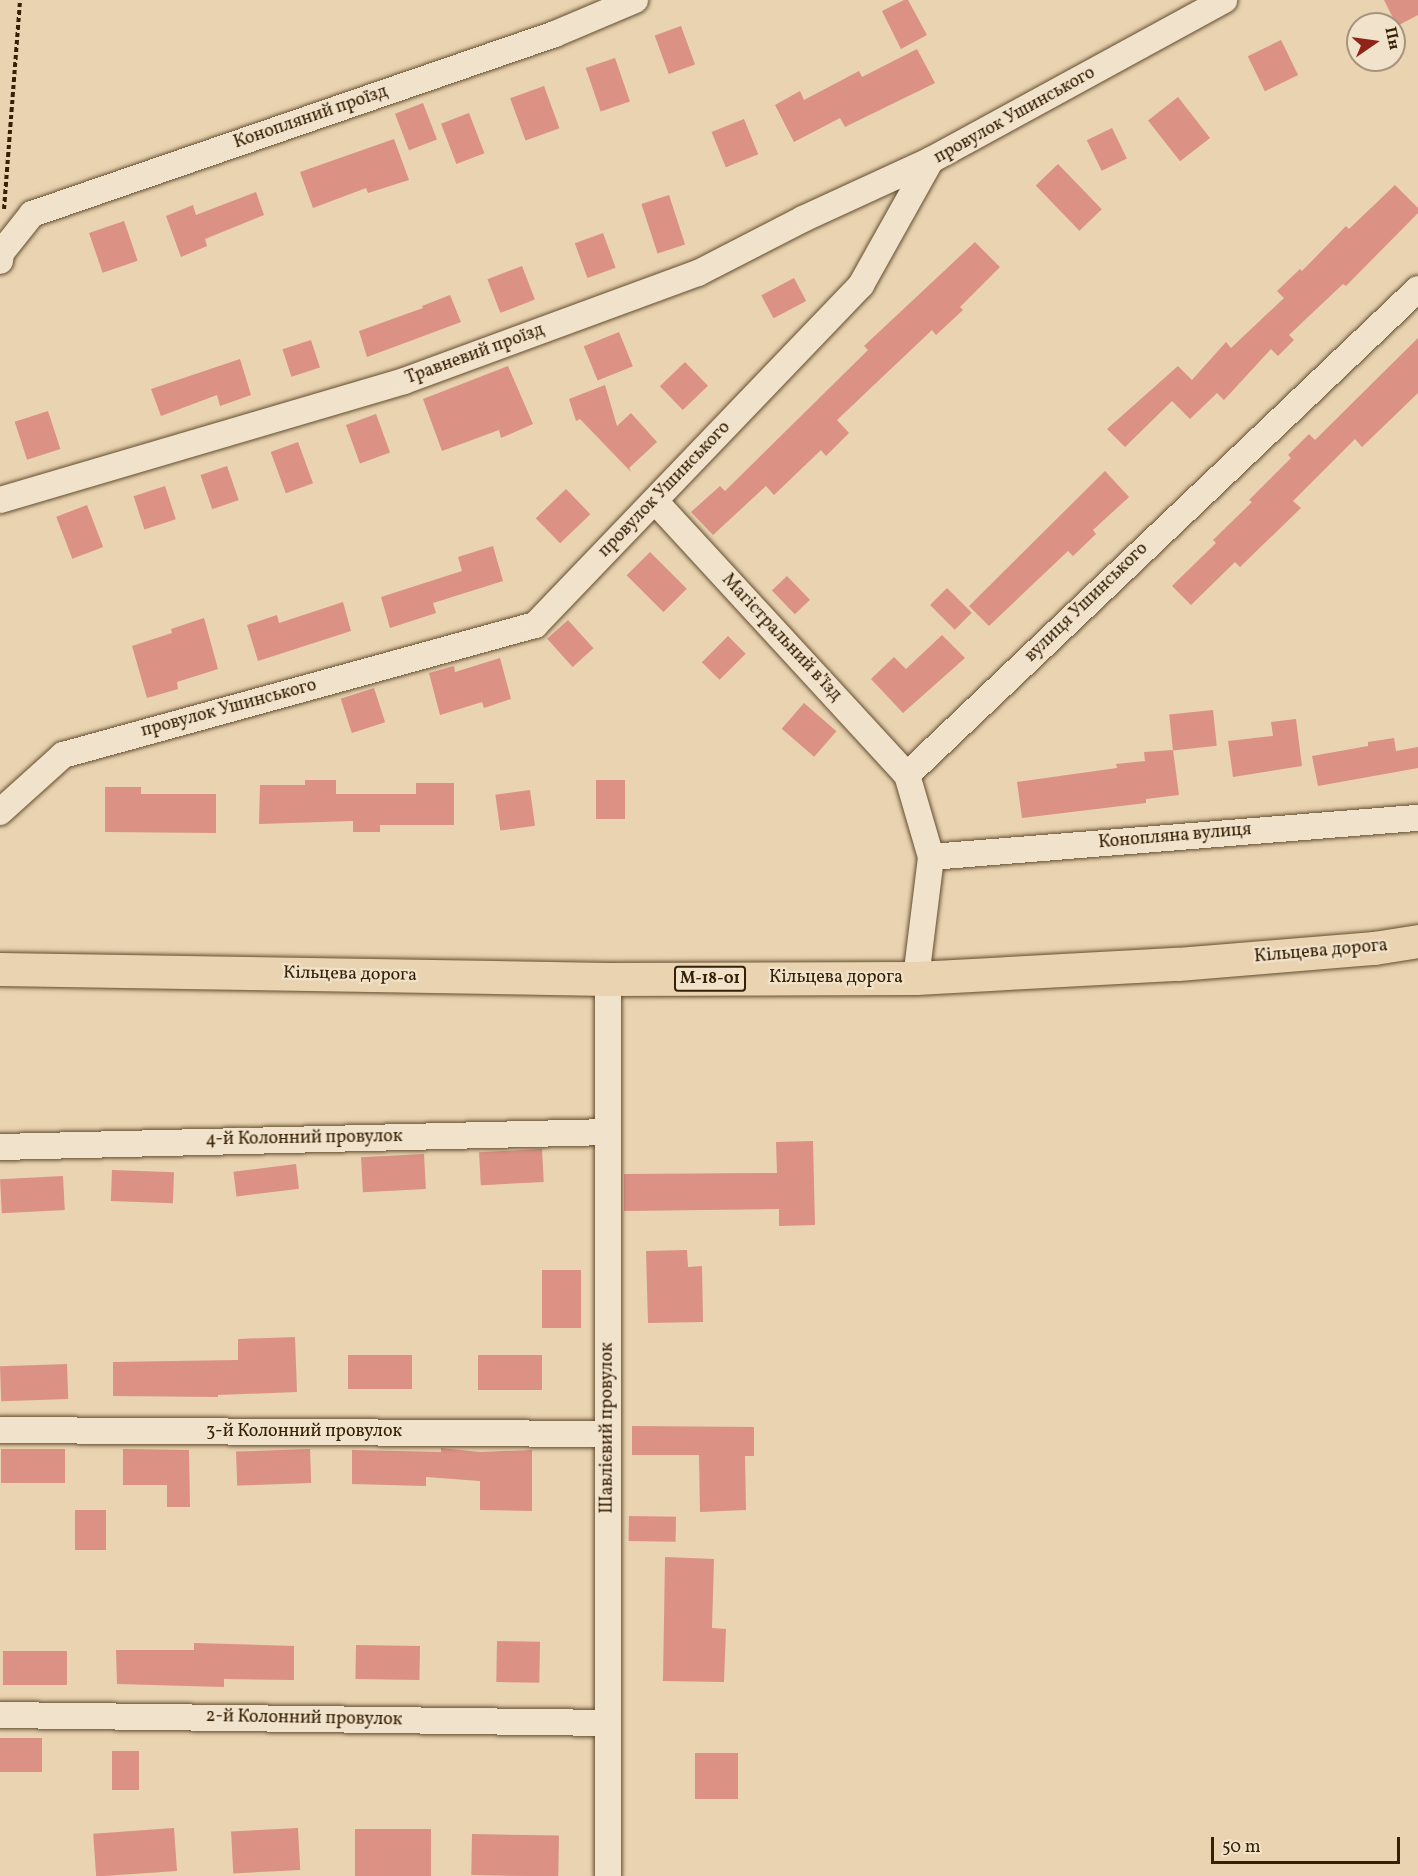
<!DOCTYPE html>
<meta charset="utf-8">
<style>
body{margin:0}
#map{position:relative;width:1418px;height:1876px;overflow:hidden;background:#e9d3b1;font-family:Vollkorn,serif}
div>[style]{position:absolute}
.building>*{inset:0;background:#db9184;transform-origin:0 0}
.path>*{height:4px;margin-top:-2px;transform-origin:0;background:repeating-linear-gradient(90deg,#362003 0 4.5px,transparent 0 7.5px)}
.roads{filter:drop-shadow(0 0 2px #634d2e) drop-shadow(0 0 2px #634d2e)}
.minor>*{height:26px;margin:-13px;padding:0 13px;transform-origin:13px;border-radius:13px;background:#f1e2cc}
.highway>*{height:33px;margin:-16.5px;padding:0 16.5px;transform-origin:16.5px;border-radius:16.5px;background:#e9d3b1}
span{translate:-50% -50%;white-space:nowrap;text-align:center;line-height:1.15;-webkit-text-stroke:4.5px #f1e2cc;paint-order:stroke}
.shield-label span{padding:2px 4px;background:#f1e2cc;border:2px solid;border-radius:4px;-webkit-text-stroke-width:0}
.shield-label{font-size:16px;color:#362003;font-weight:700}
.street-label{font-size:18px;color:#362003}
.north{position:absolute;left:1346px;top:12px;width:60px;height:60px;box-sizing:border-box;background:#f1e2cc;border:2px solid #a6947c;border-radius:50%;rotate:77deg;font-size:16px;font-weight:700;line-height:24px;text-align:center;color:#362003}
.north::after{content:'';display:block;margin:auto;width:21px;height:27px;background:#8f2418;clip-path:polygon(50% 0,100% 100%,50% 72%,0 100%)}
.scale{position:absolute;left:1211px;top:1837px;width:189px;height:27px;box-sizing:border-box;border:3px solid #362003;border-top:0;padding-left:8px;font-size:18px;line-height:21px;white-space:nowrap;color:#362003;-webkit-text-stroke:4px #f1e2cc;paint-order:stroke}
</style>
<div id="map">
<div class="building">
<i style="clip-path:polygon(904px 0,908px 0,927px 35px,901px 49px,882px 11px)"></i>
<i style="clip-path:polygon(1384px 0,1418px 0,1418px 15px,1397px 26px)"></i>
<i style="left:681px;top:26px;width:41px;height:28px;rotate:70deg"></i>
<i style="left:1281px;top:40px;width:39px;height:37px;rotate:64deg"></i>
<i style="clip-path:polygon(917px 49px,935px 83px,845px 127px,840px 118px,794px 142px,775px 105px,800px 91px,804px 100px,859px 71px,862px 77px)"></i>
<i style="left:615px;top:58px;width:46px;height:31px;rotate:71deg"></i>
<i style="left:544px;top:86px;width:45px;height:36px;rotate:70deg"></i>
<i style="left:1178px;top:97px;width:52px;height:38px;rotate:52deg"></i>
<i style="left:423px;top:103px;width:39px;height:30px;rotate:69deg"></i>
<i style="left:469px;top:113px;width:43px;height:30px;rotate:69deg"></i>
<i style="left:744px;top:119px;width:38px;height:35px;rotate:68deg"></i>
<i style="left:1112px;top:128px;width:34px;height:28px;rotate:64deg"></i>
<i style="clip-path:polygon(394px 139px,409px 180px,368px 193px,366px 188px,313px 208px,300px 172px)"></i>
<i style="left:1058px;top:164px;width:63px;height:31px;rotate:46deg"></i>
<i style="clip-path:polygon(1395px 185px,1418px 208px,1418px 213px,1346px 286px,1343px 284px,1289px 335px,1294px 340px,1278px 356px,1271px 349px,1224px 400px,1217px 393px,1190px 419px,1172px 401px,1125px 447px,1107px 429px,1178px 366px,1192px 380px,1226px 342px,1231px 348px,1284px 298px,1277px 291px,1300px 269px,1302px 271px,1346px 226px,1349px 229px)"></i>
<i style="clip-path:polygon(256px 192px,264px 215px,205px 239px,207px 246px,181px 257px,166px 216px,193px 205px,196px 215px)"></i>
<i style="left:669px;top:195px;width:52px;height:29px;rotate:72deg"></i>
<i style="left:124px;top:221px;width:42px;height:37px;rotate:71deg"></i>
<i style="left:603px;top:233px;width:37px;height:30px;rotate:70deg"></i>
<i style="clip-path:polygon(975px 242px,1000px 267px,960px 307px,963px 310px,936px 335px,932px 330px,837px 420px,849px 433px,826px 456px,821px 450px,774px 495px,766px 486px,713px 535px,691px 512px,720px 486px,725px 491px,868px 350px,864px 346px)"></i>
<i style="left:522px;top:266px;width:36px;height:37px;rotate:69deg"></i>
<i style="left:794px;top:278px;width:26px;height:37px;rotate:62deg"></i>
<i style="clip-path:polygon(450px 295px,461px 322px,367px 357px,359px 331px,423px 308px,422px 306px)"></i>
<i style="left:619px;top:332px;width:37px;height:38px;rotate:68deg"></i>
<i style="clip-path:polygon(1418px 338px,1418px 393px,1362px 447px,1355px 439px,1293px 501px,1301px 508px,1240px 567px,1235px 562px,1191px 605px,1172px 586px,1216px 543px,1213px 540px,1252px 502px,1249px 500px,1291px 458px,1288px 455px,1309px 434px,1315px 440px)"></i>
<i style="left:311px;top:340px;width:29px;height:30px;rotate:72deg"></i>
<i style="clip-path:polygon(240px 359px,251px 395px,220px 406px,217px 395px,161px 416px,151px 389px)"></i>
<i style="left:685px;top:362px;width:33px;height:35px;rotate:46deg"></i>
<i style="clip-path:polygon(508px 366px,533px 424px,501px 438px,499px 430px,442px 451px,423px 399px)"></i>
<i style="clip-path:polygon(605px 385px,617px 426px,631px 413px,657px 442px,629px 468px,631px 472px,580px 419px,576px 421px,569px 399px)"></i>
<i style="left:48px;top:411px;width:40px;height:35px;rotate:72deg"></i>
<i style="left:376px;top:414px;width:41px;height:32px;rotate:70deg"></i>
<i style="left:298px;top:442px;width:44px;height:29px;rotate:70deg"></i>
<i style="left:227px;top:466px;width:36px;height:28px;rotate:71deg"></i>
<i style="clip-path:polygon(1105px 471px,1129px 497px,1093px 530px,1096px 534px,1073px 556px,1068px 551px,989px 626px,969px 606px)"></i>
<i style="left:165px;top:486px;width:35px;height:33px;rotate:72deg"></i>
<i style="left:566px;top:489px;width:35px;height:42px;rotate:46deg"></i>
<i style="left:87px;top:505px;width:45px;height:33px;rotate:69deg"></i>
<i style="clip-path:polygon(493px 546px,503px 581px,433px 603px,436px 613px,390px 628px,381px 597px,462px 571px,458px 557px)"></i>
<i style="left:650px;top:552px;width:52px;height:33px;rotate:45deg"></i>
<i style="left:787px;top:576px;width:33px;height:21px;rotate:46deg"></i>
<i style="left:947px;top:588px;width:35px;height:24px;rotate:45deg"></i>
<i style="clip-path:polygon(343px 602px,351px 631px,258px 661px,247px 625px,277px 615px,279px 623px)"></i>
<i style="clip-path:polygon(204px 618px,218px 669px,177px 682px,178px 689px,147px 698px,132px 646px,172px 633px,171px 629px)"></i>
<i style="left:568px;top:620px;width:38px;height:28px;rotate:48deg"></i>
<i style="clip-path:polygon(942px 635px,965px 658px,903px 713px,871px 679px,894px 657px,906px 669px)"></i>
<i style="left:728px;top:636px;width:25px;height:37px;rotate:45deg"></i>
<i style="clip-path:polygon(500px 658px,511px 699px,484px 708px,482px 702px,440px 715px,429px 673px,454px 666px,455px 672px)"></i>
<i style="left:374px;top:688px;width:36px;height:35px;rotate:72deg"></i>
<i style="left:804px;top:703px;width:43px;height:34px;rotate:41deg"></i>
<i style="left:1213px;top:710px;width:36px;height:44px;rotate:84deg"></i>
<i style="clip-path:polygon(1296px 719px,1302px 766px,1233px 777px,1228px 741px,1273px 736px,1271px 722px)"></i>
<i style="clip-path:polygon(1394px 738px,1396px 751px,1418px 747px,1418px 768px,1318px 786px,1312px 756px,1368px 746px,1368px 742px)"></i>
<i style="clip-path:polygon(1173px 750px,1179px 795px,1146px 799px,1146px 803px,1022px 818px,1017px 782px,1117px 768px,1116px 764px,1145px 761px,1144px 752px)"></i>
<i style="clip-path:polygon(305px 780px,336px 780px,336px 794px,416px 794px,416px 783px,454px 783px,454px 825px,380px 825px,380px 832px,353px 832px,353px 821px,259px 824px,260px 785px,305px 785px)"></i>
<i style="left:596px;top:780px;width:29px;height:39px"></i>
<i style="clip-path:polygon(105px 787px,141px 787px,141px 794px,216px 794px,216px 833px,105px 832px)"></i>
<i style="left:530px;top:790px;width:36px;height:35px;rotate:82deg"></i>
<i style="clip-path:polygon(813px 1141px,815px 1225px,779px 1226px,779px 1209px,624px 1211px,624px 1174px,777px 1173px,776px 1142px)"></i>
<i style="left:542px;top:1149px;width:33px;height:63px;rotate:87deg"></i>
<i style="left:424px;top:1154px;width:35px;height:63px;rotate:87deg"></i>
<i style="left:296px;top:1164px;width:25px;height:63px;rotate:83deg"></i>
<i style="left:112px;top:1170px;width:62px;height:31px;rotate:2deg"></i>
<i style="left:63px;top:1176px;width:34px;height:63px;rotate:87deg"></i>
<i style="clip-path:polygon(687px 1250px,688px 1267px,702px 1266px,703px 1322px,648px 1323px,646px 1251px)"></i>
<i style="left:581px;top:1270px;width:58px;height:39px;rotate:90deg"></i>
<i style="clip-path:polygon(295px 1337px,297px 1392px,218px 1395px,218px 1397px,113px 1396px,113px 1362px,238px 1360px,238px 1339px)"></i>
<i style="left:348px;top:1355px;width:64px;height:34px"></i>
<i style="left:542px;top:1355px;width:35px;height:64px;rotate:90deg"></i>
<i style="left:67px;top:1364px;width:35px;height:67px;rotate:88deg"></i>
<i style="clip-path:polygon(632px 1426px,754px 1427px,754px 1456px,745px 1456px,746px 1510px,700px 1512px,699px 1455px,632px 1455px)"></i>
<i style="clip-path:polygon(441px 1448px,480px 1452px,532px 1450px,532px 1511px,480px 1510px,480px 1481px,426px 1477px,426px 1486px,352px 1484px,352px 1450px,441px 1452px)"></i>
<i style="left:1px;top:1449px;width:64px;height:34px"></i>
<i style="clip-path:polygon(123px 1449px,189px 1450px,190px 1507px,167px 1507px,167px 1485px,123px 1485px)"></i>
<i style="left:310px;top:1449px;width:34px;height:74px;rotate:88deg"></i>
<i style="left:106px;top:1510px;width:40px;height:31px;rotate:90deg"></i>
<i style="left:629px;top:1516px;width:47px;height:25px;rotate:1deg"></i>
<i style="clip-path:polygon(665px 1557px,714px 1559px,712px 1628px,726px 1629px,724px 1682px,663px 1681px)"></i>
<i style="left:497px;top:1641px;width:43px;height:41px;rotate:1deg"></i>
<i style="clip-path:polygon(194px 1643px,294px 1646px,294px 1680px,224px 1679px,224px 1687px,117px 1684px,116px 1650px,194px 1650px)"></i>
<i style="left:356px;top:1645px;width:64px;height:34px;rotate:1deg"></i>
<i style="left:3px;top:1651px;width:64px;height:34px"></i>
<i style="left:0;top:1738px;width:42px;height:34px"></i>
<i style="left:112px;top:1751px;width:27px;height:39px"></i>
<i style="left:695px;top:1753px;width:43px;height:46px"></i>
<i style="left:174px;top:1828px;width:43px;height:81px;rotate:86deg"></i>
<i style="left:298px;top:1828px;width:42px;height:67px;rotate:87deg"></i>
<i style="left:355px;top:1829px;width:76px;height:47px"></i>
<i style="left:472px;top:1834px;width:87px;height:41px;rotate:1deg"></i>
</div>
<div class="path">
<i style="left:4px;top:209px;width:210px;rotate:-85.6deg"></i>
</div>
<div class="roads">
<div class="minor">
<i style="left:0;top:261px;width:8px;rotate:-83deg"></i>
<i style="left:1px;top:253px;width:50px;rotate:-51.5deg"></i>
<i style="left:32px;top:214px;width:553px;rotate:-18.99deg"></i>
<i style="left:555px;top:34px;width:87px;rotate:-23deg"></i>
<i style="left:0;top:500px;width:421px;rotate:-16.4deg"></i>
<i style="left:404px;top:381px;width:313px;rotate:-20.2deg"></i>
<i style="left:698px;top:273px;width:118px;rotate:-27.2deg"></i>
<i style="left:803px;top:219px;width:141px;rotate:-24.7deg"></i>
<i style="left:655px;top:501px;width:372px;rotate:47.4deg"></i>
<i style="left:0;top:812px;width:85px;rotate:-42.1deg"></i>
<i style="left:63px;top:755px;width:490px;rotate:-15.4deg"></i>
<i style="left:535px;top:625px;width:471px;rotate:-46.2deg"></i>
<i style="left:861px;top:285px;width:143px;rotate:-60.8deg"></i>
<i style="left:931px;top:160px;width:334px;rotate:-28.6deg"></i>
<i style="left:931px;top:857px;width:489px;rotate:-4.6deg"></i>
<i style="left:916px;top:978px;width:122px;rotate:-82.9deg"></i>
<i style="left:931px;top:857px;width:85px;rotate:-106.3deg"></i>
<i style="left:907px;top:775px;width:705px;rotate:-43.56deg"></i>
<i style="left:608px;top:979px;width:897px;rotate:90deg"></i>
<i style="left:0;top:1147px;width:608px;rotate:-1.41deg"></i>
<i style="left:0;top:1430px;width:608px;rotate:0.38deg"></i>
<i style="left:0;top:1715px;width:608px;rotate:0.75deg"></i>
</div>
<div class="highway">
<i style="left:0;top:969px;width:608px;rotate:0.94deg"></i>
<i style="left:608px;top:979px;width:308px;rotate:-0.2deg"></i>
<i style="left:916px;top:978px;width:262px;rotate:-3.1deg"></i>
<i style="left:1178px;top:964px;width:197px;rotate:-4.7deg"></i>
<i style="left:1374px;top:948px;width:45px;rotate:-9deg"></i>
</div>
</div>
<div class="shield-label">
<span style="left:710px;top:979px">М-18-01</span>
</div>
<div class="street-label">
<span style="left:1015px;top:116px;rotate:-29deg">провулок Ушинського</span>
<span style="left:311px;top:118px;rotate:-19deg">Конопляний проїзд</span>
<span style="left:475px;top:355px;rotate:-20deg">Травневий проїзд</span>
<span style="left:665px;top:490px;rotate:-46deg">провулок Ушинського</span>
<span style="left:1087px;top:603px;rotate:-44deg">вулиця Ушинського</span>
<span style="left:781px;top:638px;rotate:47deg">Магістральний в’їзд</span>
<span style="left:229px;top:709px;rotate:-15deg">провулок Ушинського</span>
<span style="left:1175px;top:837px;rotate:-5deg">Конопляна вулиця</span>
<span style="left:1321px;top:952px;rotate:-5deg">Кільцева дорога</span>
<span style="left:350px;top:975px;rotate:1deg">Кільцева дорога</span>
<span style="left:836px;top:978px">Кільцева дорога</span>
<span style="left:304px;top:1139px;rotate:-1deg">4-й Колонний провулок</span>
<span style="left:608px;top:1428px;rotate:-90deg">Шавлієвий провулок</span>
<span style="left:304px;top:1432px">3-й Колонний провулок</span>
<span style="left:304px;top:1719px;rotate:1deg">2-й Колонний провулок</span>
</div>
<div class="north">Пн</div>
<div class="scale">50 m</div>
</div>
